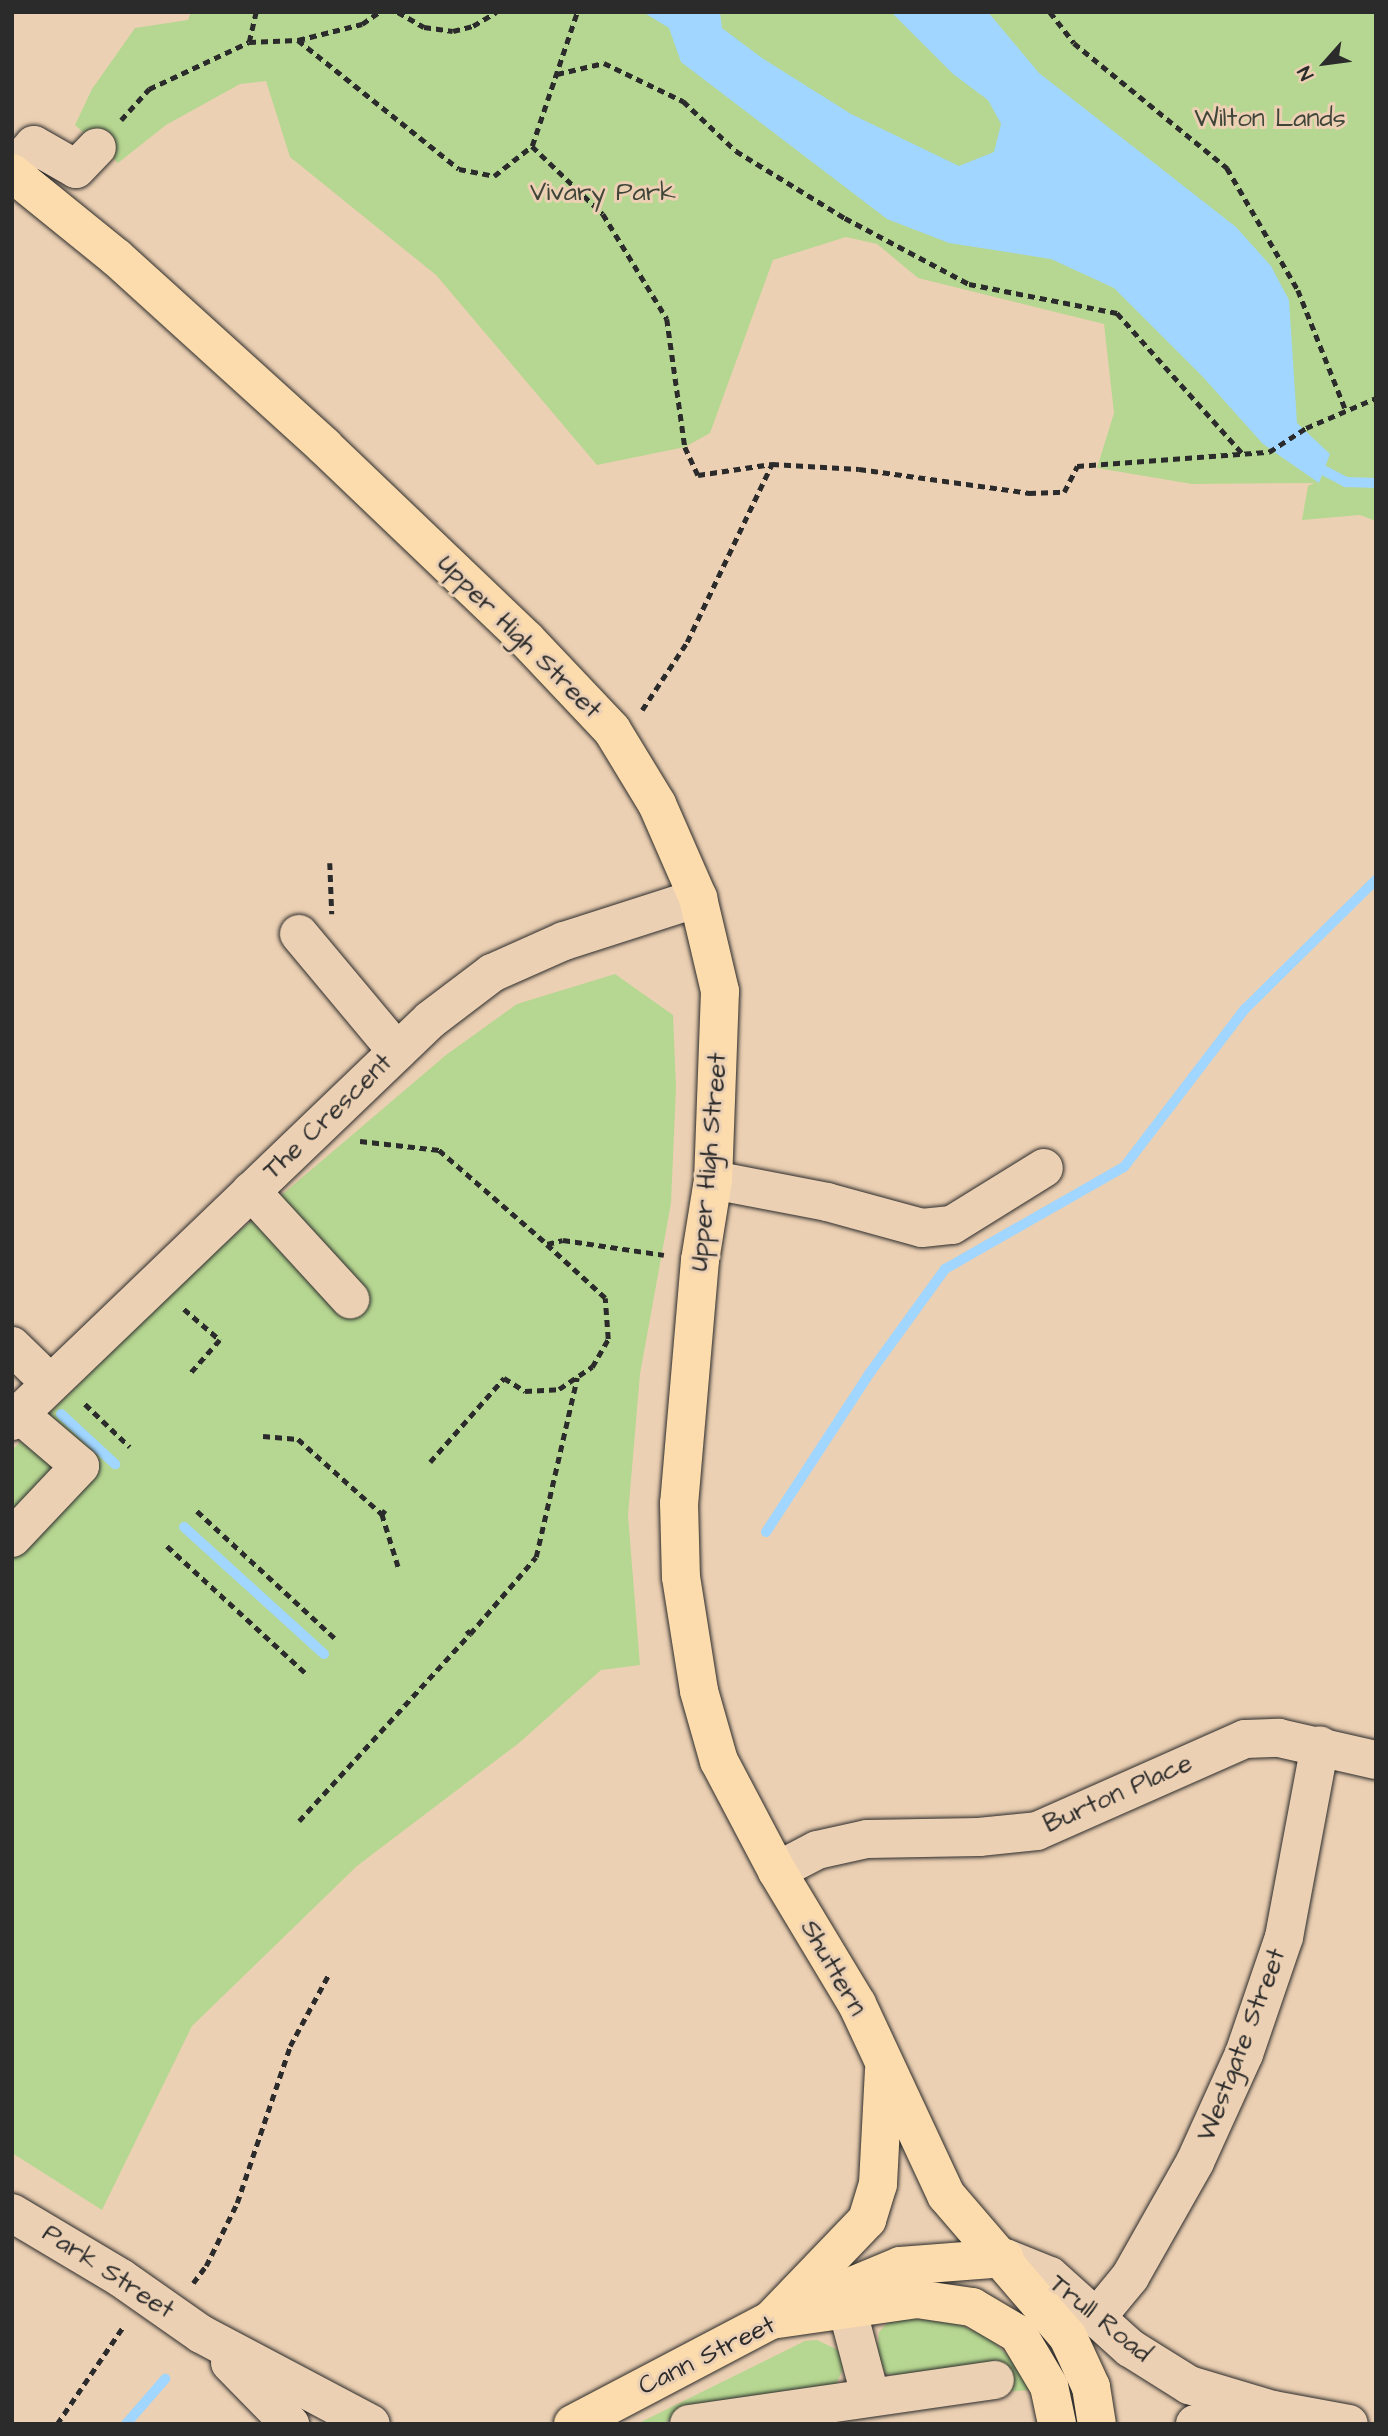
<!DOCTYPE html>
<style>
body{margin:0}
#map{position:relative;width:1388px;height:2436px;overflow:hidden;background:#ecd0b3;font-family:"Architects Daughter",sans-serif}
div>[style]{position:absolute}
.green>*{inset:0;background:#b6d791}
.water>*{inset:0;background:#a0d6ff}
.stream>*{height:10px;margin:-5px;padding:0 5px;transform-origin:5px;border-radius:5px;background:#a0d6ff}
.path>*{height:4.5px;margin-top:-2.25px;transform-origin:0;background:repeating-linear-gradient(90deg,#2b2b2b 0 7px,transparent 0 12px)}
.roads{filter:drop-shadow(0 0 2px #2b2b2b) drop-shadow(0 0 2px #2b2b2b)}
.minor>*{height:38px;margin:-19px;padding:0 19px;transform-origin:19px;border-radius:19px;background:#ecd0b3}
.major>*{height:38px;margin:-19px;padding:0 19px;transform-origin:19px;border-radius:19px;background:#fcdcac}
span{translate:-50% -50%;white-space:nowrap;text-align:center;line-height:1.15;-webkit-text-stroke:6px #ecd0b3;paint-order:stroke}
.park-label{font-size:26px;color:#40453a}
.street-label{font-size:26px;color:#2b2b2b}
.frame{position:absolute;inset:0;border:14px solid #2b2b2b;pointer-events:none}
.north{position:absolute;left:1290px;top:28px;width:70px;height:70px;-webkit-text-stroke:5px #ecd0b3;paint-order:stroke;rotate:242deg;font-size:19px;font-weight:700;line-height:28px;text-align:center;color:#2b2b2b}
.north::after{content:'';display:block;margin:auto;width:24px;height:32px;background:#2b2b2b;clip-path:polygon(50% 0,100% 100%,50% 72%,0 100%)}
</style>
<div id="map">
<div class="green">
<i style="clip-path:polygon(191px 12px,1376px 12px,1376px 521px,1360px 515px,1302px 520px,1308px 486px,1314px 483px,1192px 484px,1097px 468px,1114px 413px,1104px 324px,918px 278px,877px 244px,846px 237px,773px 260px,710px 433px,685px 447px,597px 465px,436px 275px,290px 157px,266px 81px,240px 84px,166px 125px,118px 163px,75px 125px,92px 89px,135px 28px,188px 20px)"></i>
<i style="clip-path:polygon(615px 974px,673px 1015px,676px 1087px,671px 1203px,640px 1374px,628px 1515px,640px 1665px,601px 1670px,519px 1743px,357px 1866px,192px 2026px,102px 2210px,12px 2153px,12px 1450px,203px 1262px,446px 1055px,517px 1004px)"></i>
<i style="clip-path:polygon(910px 2318px,959px 2324px,990px 2339px,1019px 2366px,1033px 2390px,1002px 2392px,886px 2374px,877px 2358px,879px 2332px,888px 2322px)"></i>
<i style="clip-path:polygon(817px 2340px,840px 2351px,845px 2364px,833px 2392px,682px 2414px,662px 2424px,637px 2424px,805px 2341px)"></i>
</div>
<div class="water">
<i style="clip-path:polygon(643px 12px,720px 12px,722px 28px,762px 58px,851px 114px,959px 166px,994px 152px,1001px 124px,988px 100px,953px 74px,891px 12px,988px 12px,1039px 73px,1236px 227px,1271px 266px,1289px 300px,1297px 423px,1330px 454px,1319px 483px,1263px 444px,1203px 377px,1114px 288px,1051px 259px,949px 243px,887px 219px,681px 62px,669px 28px)"></i>
</div>
<div class="stream">
<i style="left:1325px;top:471px;width:24px;rotate:28deg"></i>
<i style="left:1346px;top:482px;width:30px;rotate:2deg"></i>
<i style="left:61px;top:1414px;width:74px;rotate:42.8deg"></i>
<i style="left:184px;top:1527px;width:189px;rotate:42.2deg"></i>
<i style="left:766px;top:1532px;width:189px;rotate:-56.9deg"></i>
<i style="left:869px;top:1374px;width:130px;rotate:-54.1deg"></i>
<i style="left:945px;top:1269px;width:206px;rotate:-29.7deg"></i>
<i style="left:1124px;top:1167px;width:199px;rotate:-52.6deg"></i>
<i style="left:1245px;top:1009px;width:184px;rotate:-44.6deg"></i>
<i style="left:126px;top:2424px;width:60px;rotate:-49.1deg"></i>
</div>
<div class="path">
<i style="left:398px;top:12px;width:30px;rotate:30deg"></i>
<i style="left:424px;top:27px;width:29px;rotate:8deg"></i>
<i style="left:453px;top:31px;width:21px;rotate:-14deg"></i>
<i style="left:473px;top:26px;width:27px;rotate:-31deg"></i>
<i style="left:1050px;top:12px;width:39px;rotate:52deg"></i>
<i style="left:1074px;top:43px;width:198px;rotate:39.2deg"></i>
<i style="left:1227px;top:168px;width:141px;rotate:59.8deg"></i>
<i style="left:1298px;top:290px;width:127px;rotate:68.3deg"></i>
<i style="left:298px;top:40px;width:66px;rotate:-14deg"></i>
<i style="left:362px;top:24px;width:21px;rotate:-35deg"></i>
<i style="left:249px;top:42px;width:31px;rotate:-77deg"></i>
<i style="left:557px;top:74px;width:48px;rotate:-13.2deg"></i>
<i style="left:604px;top:63px;width:88px;rotate:25.7deg"></i>
<i style="left:683px;top:101px;width:73px;rotate:43.3deg"></i>
<i style="left:736px;top:151px;width:128px;rotate:31.6deg"></i>
<i style="left:845px;top:218px;width:140px;rotate:28deg"></i>
<i style="left:969px;top:284px;width:151px;rotate:11.1deg"></i>
<i style="left:1117px;top:313px;width:191px;rotate:48.2deg"></i>
<i style="left:121px;top:120px;width:42px;rotate:-47.9deg"></i>
<i style="left:149px;top:89px;width:110px;rotate:-25.2deg"></i>
<i style="left:249px;top:42px;width:49px;rotate:-2.3deg"></i>
<i style="left:298px;top:40px;width:206px;rotate:38.7deg"></i>
<i style="left:459px;top:169px;width:36px;rotate:11deg"></i>
<i style="left:494px;top:176px;width:48px;rotate:-38.3deg"></i>
<i style="left:532px;top:146px;width:141px;rotate:-71.4deg"></i>
<i style="left:532px;top:146px;width:98px;rotate:43.8deg"></i>
<i style="left:603px;top:214px;width:123px;rotate:58.6deg"></i>
<i style="left:667px;top:319px;width:129px;rotate:82deg"></i>
<i style="left:685px;top:447px;width:31px;rotate:65deg"></i>
<i style="left:698px;top:475px;width:75px;rotate:-8.5deg"></i>
<i style="left:642px;top:710px;width:82px;rotate:-56.5deg"></i>
<i style="left:687px;top:642px;width:197px;rotate:-64.5deg"></i>
<i style="left:772px;top:464px;width:87px;rotate:3.3deg"></i>
<i style="left:859px;top:469px;width:172px;rotate:8deg"></i>
<i style="left:1029px;top:493px;width:35px;rotate:-2deg"></i>
<i style="left:1064px;top:492px;width:29px;rotate:-63deg"></i>
<i style="left:1077px;top:466px;width:193px;rotate:-4.2deg"></i>
<i style="left:1269px;top:452px;width:44px;rotate:-33deg"></i>
<i style="left:1306px;top:428px;width:76px;rotate:-23.2deg"></i>
<i style="left:330px;top:863px;width:51px;rotate:87.8deg"></i>
<i style="left:360px;top:1141px;width:80px;rotate:6.5deg"></i>
<i style="left:439px;top:1150px;width:143px;rotate:41deg"></i>
<i style="left:547px;top:1244px;width:16px;rotate:-14deg"></i>
<i style="left:563px;top:1240px;width:102px;rotate:8.4deg"></i>
<i style="left:184px;top:1309px;width:48px;rotate:40.7deg"></i>
<i style="left:220px;top:1340px;width:45px;rotate:131.4deg"></i>
<i style="left:85px;top:1404px;width:62px;rotate:43.7deg"></i>
<i style="left:263px;top:1436px;width:35px;rotate:5deg"></i>
<i style="left:298px;top:1439px;width:113px;rotate:41.8deg"></i>
<i style="left:382px;top:1514px;width:5px;rotate:-53deg"></i>
<i style="left:430px;top:1462px;width:112px;rotate:-48.6deg"></i>
<i style="left:504px;top:1378px;width:25px;rotate:32deg"></i>
<i style="left:525px;top:1391px;width:34px;rotate:-3deg"></i>
<i style="left:559px;top:1389px;width:40px;rotate:-34deg"></i>
<i style="left:592px;top:1367px;width:32px;rotate:-60deg"></i>
<i style="left:608px;top:1339px;width:41px;rotate:-94.2deg"></i>
<i style="left:605px;top:1298px;width:79px;rotate:-137.6deg"></i>
<i style="left:197px;top:1511px;width:190px;rotate:42.7deg"></i>
<i style="left:382px;top:1514px;width:58px;rotate:72.8deg"></i>
<i style="left:167px;top:1546px;width:191px;rotate:42.5deg"></i>
<i style="left:467px;top:1630px;width:5px;rotate:53deg"></i>
<i style="left:470px;top:1634px;width:101px;rotate:-49.4deg"></i>
<i style="left:536px;top:1557px;width:184px;rotate:-77.1deg"></i>
<i style="left:299px;top:1821px;width:253px;rotate:-47.6deg"></i>
<i style="left:193px;top:2283px;width:21px;rotate:-53deg"></i>
<i style="left:206px;top:2266px;width:70px;rotate:-63.8deg"></i>
<i style="left:237px;top:2203px;width:166px;rotate:-71.3deg"></i>
<i style="left:290px;top:2046px;width:82px;rotate:-61.6deg"></i>
<i style="left:57px;top:2424px;width:117px;rotate:-55.8deg"></i>
</div>
<div class="roads">
<div class="minor">
<i style="left:12px;top:170px;width:33px;rotate:-49deg"></i>
<i style="left:34px;top:145px;width:48px;rotate:29.7deg"></i>
<i style="left:76px;top:169px;width:30px;rotate:-46deg"></i>
<i style="left:299px;top:934px;width:153px;rotate:50.1deg"></i>
<i style="left:713px;top:1180px;width:116px;rotate:10.9deg"></i>
<i style="left:827px;top:1202px;width:98px;rotate:15.3deg"></i>
<i style="left:922px;top:1228px;width:30px;rotate:-6deg"></i>
<i style="left:952px;top:1225px;width:108px;rotate:-31.8deg"></i>
<i style="left:251px;top:1191px;width:147px;rotate:47.5deg"></i>
<i style="left:12px;top:1346px;width:52px;rotate:44.2deg"></i>
<i style="left:12px;top:1421px;width:579px;rotate:-43.81deg"></i>
<i style="left:430px;top:1020px;width:78px;rotate:-37.2deg"></i>
<i style="left:492px;top:973px;width:79px;rotate:-24deg"></i>
<i style="left:564px;top:941px;width:141px;rotate:-17.8deg"></i>
<i style="left:12px;top:1538px;width:99px;rotate:-46.6deg"></i>
<i style="left:80px;top:1466px;width:80px;rotate:-139.6deg"></i>
<i style="left:777px;top:1871px;width:45px;rotate:-27.7deg"></i>
<i style="left:817px;top:1850px;width:51px;rotate:-12.4deg"></i>
<i style="left:867px;top:1839px;width:112px;rotate:-1deg"></i>
<i style="left:979px;top:1837px;width:58px;rotate:-5.9deg"></i>
<i style="left:1037px;top:1831px;width:227px;rotate:-23.9deg"></i>
<i style="left:1245px;top:1739px;width:34px;rotate:-2deg"></i>
<i style="left:1279px;top:1738px;width:99px;rotate:12.8deg"></i>
<i style="left:12px;top:2213px;width:127px;rotate:30.8deg"></i>
<i style="left:121px;top:2278px;width:98px;rotate:35deg"></i>
<i style="left:201px;top:2334px;width:192px;rotate:27.9deg"></i>
<i style="left:1005px;top:2258px;width:48px;rotate:21.8deg"></i>
<i style="left:1050px;top:2276px;width:108px;rotate:42deg"></i>
<i style="left:1130px;top:2348px;width:70px;rotate:32.1deg"></i>
<i style="left:1189px;top:2385px;width:88px;rotate:16.6deg"></i>
<i style="left:1273px;top:2410px;width:77px;rotate:10.4deg"></i>
<i style="left:847px;top:2308px;width:90px;rotate:75.2deg"></i>
<i style="left:1097px;top:2317px;width:52px;rotate:-50.5deg"></i>
<i style="left:1130px;top:2277px;width:132px;rotate:-60.5deg"></i>
<i style="left:1195px;top:2162px;width:119px;rotate:-65.6deg"></i>
<i style="left:1244px;top:2054px;width:124px;rotate:-71.1deg"></i>
<i style="left:1284px;top:1937px;width:195px;rotate:-79.4deg"></i>
<i style="left:230px;top:2363px;width:86px;rotate:45.5deg"></i>
<i style="left:689px;top:2424px;width:309px;rotate:-8.2deg"></i>
<i style="left:1195px;top:2424px;width:66px;rotate:-10.5deg"></i>
</div>
<div class="major">
<i style="left:12px;top:173px;width:135px;rotate:39deg"></i>
<i style="left:117px;top:258px;width:280px;rotate:42.2deg"></i>
<i style="left:324px;top:446px;width:279px;rotate:43.7deg"></i>
<i style="left:526px;top:639px;width:125px;rotate:46.6deg"></i>
<i style="left:612px;top:730px;width:87px;rotate:58.7deg"></i>
<i style="left:657px;top:804px;width:103px;rotate:66.4deg"></i>
<i style="left:698px;top:898px;width:96px;rotate:76.7deg"></i>
<i style="left:720px;top:991px;width:189px;rotate:92.1deg"></i>
<i style="left:713px;top:1180px;width:81px;rotate:99.2deg"></i>
<i style="left:700px;top:1260px;width:244px;rotate:94.9deg"></i>
<i style="left:679px;top:1503px;width:74px;rotate:88.5deg"></i>
<i style="left:681px;top:1577px;width:115px;rotate:81deg"></i>
<i style="left:699px;top:1691px;width:73px;rotate:74.1deg"></i>
<i style="left:719px;top:1761px;width:124px;rotate:62.2deg"></i>
<i style="left:777px;top:1871px;width:155px;rotate:59deg"></i>
<i style="left:857px;top:2004px;width:211px;rotate:65deg"></i>
<i style="left:946px;top:2195px;width:187px;rotate:49.3deg"></i>
<i style="left:1068px;top:2337px;width:55px;rotate:65.3deg"></i>
<i style="left:1091px;top:2387px;width:37px;rotate:81deg"></i>
<i style="left:828px;top:2296px;width:78px;rotate:-22.6deg"></i>
<i style="left:900px;top:2266px;width:105px;rotate:-4.4deg"></i>
<i style="left:771px;top:2320px;width:139px;rotate:-46.2deg"></i>
<i style="left:867px;top:2220px;width:38px;rotate:-73deg"></i>
<i style="left:878px;top:2184px;width:114px;rotate:-87deg"></i>
<i style="left:573px;top:2424px;width:224px;rotate:-27.7deg"></i>
<i style="left:771px;top:2320px;width:148px;rotate:-8.2deg"></i>
<i style="left:917px;top:2299px;width:56px;rotate:8.3deg"></i>
<i style="left:972px;top:2307px;width:53px;rotate:30.4deg"></i>
<i style="left:1018px;top:2334px;width:61px;rotate:59.2deg"></i>
<i style="left:1049px;top:2386px;width:39px;rotate:78deg"></i>
</div>
</div>
<div class="park-label">
<span style="left:1270px;top:119px">Wilton Lands</span>
<span style="left:603px;top:193px">Vivary Park</span>
</div>
<div class="street-label">
<span style="left:519px;top:637px;rotate:45deg">Upper High Street</span>
<span style="left:328px;top:1117px;rotate:-44deg">The Crescent</span>
<span style="left:709px;top:1162px;rotate:-85deg">Upper High Street</span>
<span style="left:1118px;top:1794px;rotate:-24deg">Burton Place</span>
<span style="left:833px;top:1968px;rotate:60deg">Shuttern</span>
<span style="left:1242px;top:2045px;rotate:-69deg">Westgate Street</span>
<span style="left:108px;top:2272px;rotate:33deg">Park Street</span>
<span style="left:1100px;top:2319px;rotate:39deg">Trull Road</span>
<span style="left:707px;top:2356px;rotate:-26deg">Cann Street</span>
</div>
<div class="frame"></div>
<div class="north">N</div>
</div>
